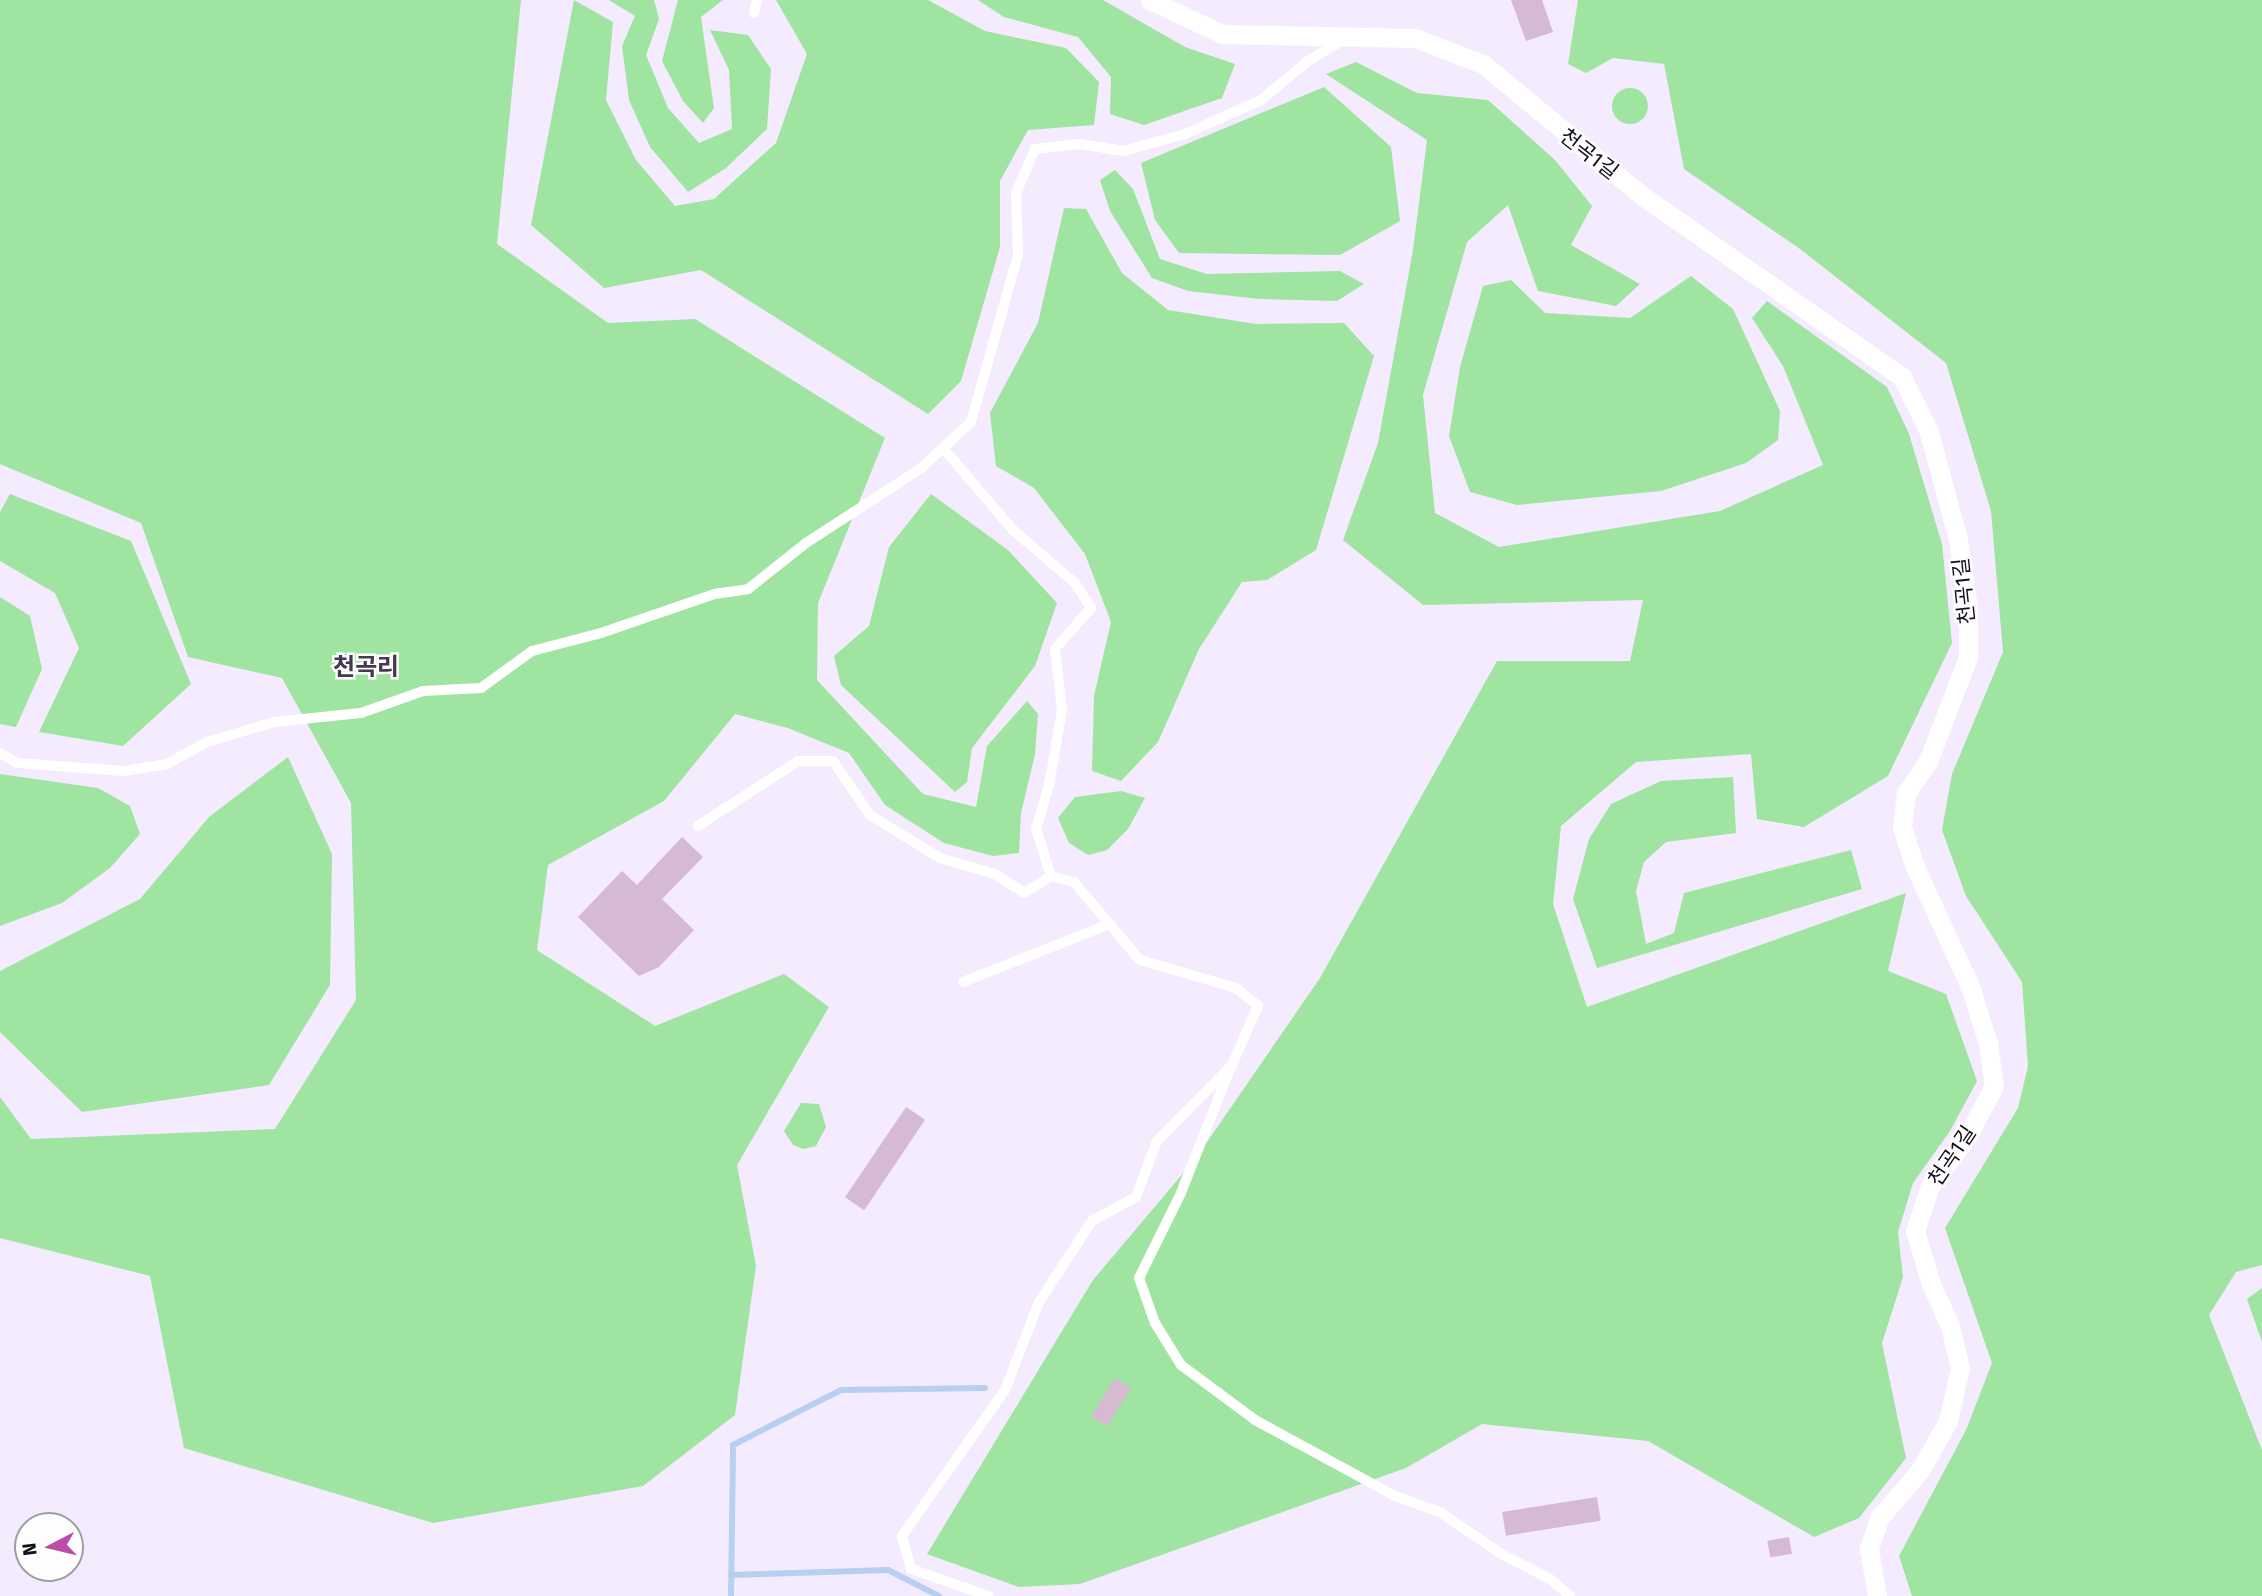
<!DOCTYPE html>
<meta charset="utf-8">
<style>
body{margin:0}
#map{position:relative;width:2262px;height:1596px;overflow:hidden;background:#f4ebff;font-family:"Fira Sans","Noto Sans KR",sans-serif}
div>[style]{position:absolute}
.green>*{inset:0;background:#9fe4a0}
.round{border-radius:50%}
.stream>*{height:6px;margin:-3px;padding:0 3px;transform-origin:3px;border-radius:3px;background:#b8d0f0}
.building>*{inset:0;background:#d6b9d2;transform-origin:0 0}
.service>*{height:10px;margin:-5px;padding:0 5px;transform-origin:5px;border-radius:5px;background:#fff}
.minor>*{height:19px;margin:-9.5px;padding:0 9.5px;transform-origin:9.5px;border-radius:9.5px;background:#fff}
span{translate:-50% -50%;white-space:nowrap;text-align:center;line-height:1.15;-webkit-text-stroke:5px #fdfdfd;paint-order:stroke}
.street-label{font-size:21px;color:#140f1a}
.quarter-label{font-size:24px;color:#443852;font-weight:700}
.north{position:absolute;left:14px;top:1512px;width:70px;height:70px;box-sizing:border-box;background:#fdfdfd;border:2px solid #a09ea2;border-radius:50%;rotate:263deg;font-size:19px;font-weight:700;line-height:28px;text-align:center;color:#140f1a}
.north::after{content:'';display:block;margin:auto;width:24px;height:32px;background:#bd4ca8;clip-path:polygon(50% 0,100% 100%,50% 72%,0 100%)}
</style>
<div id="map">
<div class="green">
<i style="clip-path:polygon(0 0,521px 0,497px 244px,608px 323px,695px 319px,885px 438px,818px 603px,817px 680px,923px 794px,976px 807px,987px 746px,1027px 701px,1038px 714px,1035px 754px,1021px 813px,1019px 853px,993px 856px,944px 843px,885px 805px,849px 753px,788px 728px,735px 714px,664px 801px,548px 865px,537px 950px,655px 1026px,784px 974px,829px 1007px,737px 1165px,756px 1266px,735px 1415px,643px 1486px,433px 1523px,184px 1448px,150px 1276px,0 1238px,0 1097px,31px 1139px,275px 1129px,356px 1000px,351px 803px,282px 678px,188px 657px,141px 523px,0 464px)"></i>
<i style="clip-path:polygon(574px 0,613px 22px,606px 100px,636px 160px,675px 206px,714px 199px,776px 143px,807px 54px,776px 0,928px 0,985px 31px,1066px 48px,1099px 82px,1094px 125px,1028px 130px,1000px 181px,1000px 247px,961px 381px,928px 414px,701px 270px,604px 288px,531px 225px)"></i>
<i style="clip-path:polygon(609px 0,654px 0,659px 19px,646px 55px,668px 108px,699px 143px,732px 129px,729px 70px,710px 30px,748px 35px,771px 69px,767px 129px,726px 168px,688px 192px,650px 147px,629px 100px,622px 46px,635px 16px)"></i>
<i style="clip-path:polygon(678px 0,723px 0,701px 17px,714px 108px,703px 123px,683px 101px,662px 61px)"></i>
<i style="clip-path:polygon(978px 0,1103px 0,1185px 47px,1235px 64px,1222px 98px,1144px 125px,1110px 114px,1111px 77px,1078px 37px,1004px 17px)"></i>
<i style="clip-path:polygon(1578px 0,2262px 0,2262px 1265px,2236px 1272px,2209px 1315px,2262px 1450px,2262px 1596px,1912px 1596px,1899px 1556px,1966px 1430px,1992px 1363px,1945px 1228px,2018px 1108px,2028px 1066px,2022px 982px,1966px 896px,1942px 830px,1952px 774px,2003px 652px,1991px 511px,1946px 363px,1800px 249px,1684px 169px,1664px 64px,1613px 58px,1586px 73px,1568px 64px)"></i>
<i style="clip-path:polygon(1356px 62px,1417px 93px,1488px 100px,1555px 160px,1592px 206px,1571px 245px,1640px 284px,1616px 306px,1538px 291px,1508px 205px,1467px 242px,1423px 395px,1435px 513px,1499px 547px,1720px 511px,1823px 465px,1783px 366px,1752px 318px,1767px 301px,1887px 387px,1909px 434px,1942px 544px,1952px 643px,1888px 776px,1804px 827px,1757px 819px,1751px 754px,1636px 762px,1561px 826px,1553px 904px,1587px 1007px,1906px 893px,1888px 971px,1946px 994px,1977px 1081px,1950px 1131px,1913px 1183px,1898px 1232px,1903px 1277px,1882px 1343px,1906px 1458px,1859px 1518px,1814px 1537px,1648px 1441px,1482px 1424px,1406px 1468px,1080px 1584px,1019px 1587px,927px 1554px,1093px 1280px,1196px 1158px,1320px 978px,1497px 661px,1630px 661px,1643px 600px,1423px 605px,1343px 540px,1378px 443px,1413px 250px,1427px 140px,1326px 74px)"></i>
<i style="clip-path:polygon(1324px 87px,1391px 147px,1400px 221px,1340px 255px,1179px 253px,1155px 220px,1141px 163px)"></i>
<i class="round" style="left:1612px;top:88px;width:36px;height:36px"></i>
<i style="clip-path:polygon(1115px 170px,1133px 189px,1160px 259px,1207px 274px,1340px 271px,1364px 284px,1337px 301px,1259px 299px,1188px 291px,1152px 278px,1110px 211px,1100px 180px)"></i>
<i style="clip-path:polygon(1064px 208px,1086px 209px,1122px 273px,1168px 310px,1256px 324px,1344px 323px,1374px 356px,1316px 550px,1267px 580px,1242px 582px,1199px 649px,1158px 742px,1121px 781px,1092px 771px,1094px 696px,1111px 622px,1085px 554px,1034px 488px,996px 466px,990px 413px,1038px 323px)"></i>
<i style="clip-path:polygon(1691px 276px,1733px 309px,1780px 411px,1778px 440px,1746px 463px,1661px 491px,1517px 505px,1470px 492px,1449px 436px,1460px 367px,1483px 286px,1511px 280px,1545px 313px,1630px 318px)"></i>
<i style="clip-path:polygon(10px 494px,131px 541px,191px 684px,123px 746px,39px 732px,79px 648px,55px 593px,0 561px,0 512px)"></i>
<i style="clip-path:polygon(931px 494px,1008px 550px,1057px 603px,1035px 666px,972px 748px,967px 782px,955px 792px,841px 685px,834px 656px,869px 626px,889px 547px)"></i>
<i style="clip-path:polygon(0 597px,30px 616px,42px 669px,16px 727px,0 724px)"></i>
<i style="clip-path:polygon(288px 757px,332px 854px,330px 985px,269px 1085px,82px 1112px,0 1032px,0 971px,140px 899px,209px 817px)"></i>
<i style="clip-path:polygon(0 774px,98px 788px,130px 806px,140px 834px,110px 868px,62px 903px,0 926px)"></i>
<i style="clip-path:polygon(1733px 777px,1736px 833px,1666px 842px,1644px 862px,1636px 891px,1646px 944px,1674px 933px,1684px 893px,1851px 850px,1862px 889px,1597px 968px,1573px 899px,1589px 839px,1611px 804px,1661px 781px)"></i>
<i style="clip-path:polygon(1121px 791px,1145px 798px,1128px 829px,1107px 850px,1088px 855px,1069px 843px,1058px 818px,1075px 797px)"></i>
<i style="clip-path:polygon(801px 1103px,819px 1104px,826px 1127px,816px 1146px,803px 1149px,793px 1145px,784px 1131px)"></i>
<i style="clip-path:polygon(2262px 1288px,2262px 1342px,2247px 1299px)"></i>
</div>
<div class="stream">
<i style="left:731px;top:1575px;width:157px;rotate:-1.8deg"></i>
<i style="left:888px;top:1570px;width:57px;rotate:27deg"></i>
<i style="left:731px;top:1596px;width:151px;rotate:-89.2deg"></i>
<i style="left:733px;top:1445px;width:121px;rotate:-27deg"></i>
<i style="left:841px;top:1390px;width:144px;rotate:-0.8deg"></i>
</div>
<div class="building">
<i style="clip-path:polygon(1511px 0,1542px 0,1553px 32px,1526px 41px)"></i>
<i style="clip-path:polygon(682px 837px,703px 857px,662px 899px,694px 930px,659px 967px,639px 976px,578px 917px,622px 871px,637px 885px)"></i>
<i style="left:906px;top:1107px;width:23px;height:109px;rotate:34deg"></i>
<i style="left:1115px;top:1378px;width:19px;height:45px;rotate:32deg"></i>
<i style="left:1597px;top:1497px;width:24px;height:96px;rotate:81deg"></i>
<i style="left:1789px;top:1537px;width:17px;height:22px;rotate:80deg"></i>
</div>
<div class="service">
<i style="left:754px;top:13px;width:13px;rotate:-77deg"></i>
<i style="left:944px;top:449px;width:106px;rotate:49.6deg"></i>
<i style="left:1013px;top:530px;width:82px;rotate:40.5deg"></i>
<i style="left:1075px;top:583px;width:30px;rotate:57deg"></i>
<i style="left:1091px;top:608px;width:55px;rotate:131.3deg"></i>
<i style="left:1055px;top:649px;width:61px;rotate:83.5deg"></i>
<i style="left:1062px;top:710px;width:76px;rotate:99.8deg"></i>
<i style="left:1049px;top:785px;width:46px;rotate:106.5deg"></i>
<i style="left:1036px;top:829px;width:49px;rotate:72.3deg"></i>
<i style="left:0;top:753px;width:20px;rotate:30deg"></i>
<i style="left:17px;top:763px;width:107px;rotate:4.3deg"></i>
<i style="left:124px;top:771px;width:44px;rotate:-9.2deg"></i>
<i style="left:167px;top:764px;width:46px;rotate:-28.8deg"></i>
<i style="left:207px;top:742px;width:70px;rotate:-16.6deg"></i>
<i style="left:274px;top:722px;width:87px;rotate:-5.9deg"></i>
<i style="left:361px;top:713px;width:66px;rotate:-19.5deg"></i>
<i style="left:423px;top:691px;width:58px;rotate:-3deg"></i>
<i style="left:481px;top:688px;width:63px;rotate:-36deg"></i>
<i style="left:532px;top:651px;width:71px;rotate:-14.6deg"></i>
<i style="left:601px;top:633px;width:120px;rotate:-19deg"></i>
<i style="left:714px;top:594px;width:34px;rotate:-8deg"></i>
<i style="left:748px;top:589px;width:74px;rotate:-38.4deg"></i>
<i style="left:806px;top:543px;width:136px;rotate:-33deg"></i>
<i style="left:920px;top:469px;width:69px;rotate:-42.7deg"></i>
<i style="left:971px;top:422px;width:173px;rotate:-74.3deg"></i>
<i style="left:1018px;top:255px;width:62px;rotate:-91.8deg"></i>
<i style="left:1016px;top:193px;width:48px;rotate:-66.6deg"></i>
<i style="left:1035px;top:149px;width:45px;rotate:-6.3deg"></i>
<i style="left:1080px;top:144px;width:44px;rotate:9.2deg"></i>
<i style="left:1123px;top:151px;width:64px;rotate:-15.3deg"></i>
<i style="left:1185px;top:134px;width:83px;rotate:-24.1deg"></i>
<i style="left:1261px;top:100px;width:61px;rotate:-39.7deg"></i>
<i style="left:1308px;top:61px;width:41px;rotate:-31deg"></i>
<i style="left:698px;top:826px;width:119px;rotate:-33deg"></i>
<i style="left:798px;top:761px;width:35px"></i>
<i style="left:833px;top:761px;width:65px;rotate:55.6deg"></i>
<i style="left:870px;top:815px;width:82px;rotate:31.6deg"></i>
<i style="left:940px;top:858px;width:57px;rotate:16.2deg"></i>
<i style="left:995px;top:874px;width:35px;rotate:33deg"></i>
<i style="left:1024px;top:893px;width:32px;rotate:-32deg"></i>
<i style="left:1051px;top:876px;width:24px;rotate:15deg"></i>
<i style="left:1074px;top:882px;width:102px;rotate:49.8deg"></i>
<i style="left:1140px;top:960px;width:100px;rotate:16.3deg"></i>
<i style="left:1236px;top:988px;width:28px;rotate:39deg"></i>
<i style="left:1258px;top:1006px;width:64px;rotate:113.8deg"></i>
<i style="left:1232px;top:1065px;width:107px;rotate:134.6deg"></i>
<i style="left:1157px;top:1141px;width:60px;rotate:110.6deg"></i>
<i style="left:1136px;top:1197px;width:50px;rotate:151.4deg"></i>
<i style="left:1092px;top:1221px;width:97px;rotate:123.2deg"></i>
<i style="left:1039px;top:1302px;width:94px;rotate:111.1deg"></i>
<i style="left:1005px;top:1390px;width:179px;rotate:125.2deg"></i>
<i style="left:902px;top:1536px;width:34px;rotate:75deg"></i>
<i style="left:911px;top:1569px;width:83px;rotate:19.1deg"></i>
<i style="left:963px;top:982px;width:155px;rotate:-21.6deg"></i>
<i style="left:1230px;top:1069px;width:133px;rotate:111.6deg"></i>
<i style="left:1181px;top:1193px;width:95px;rotate:116.3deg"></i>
<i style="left:1139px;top:1278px;width:48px;rotate:70.4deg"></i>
<i style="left:1155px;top:1323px;width:49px;rotate:58.2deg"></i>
<i style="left:1181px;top:1365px;width:92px;rotate:36.6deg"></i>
<i style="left:1255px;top:1420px;width:159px;rotate:28.5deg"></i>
<i style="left:1395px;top:1496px;width:48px;rotate:19.6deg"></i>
<i style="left:1440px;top:1512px;width:74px;rotate:34.5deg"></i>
<i style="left:1501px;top:1554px;width:55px;rotate:27deg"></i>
<i style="left:1550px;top:1579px;width:26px;rotate:40deg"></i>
</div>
<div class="minor">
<i style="left:1150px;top:0;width:80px;rotate:25.3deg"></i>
<i style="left:1222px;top:34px;width:193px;rotate:1.2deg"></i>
<i style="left:1415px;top:38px;width:73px;rotate:20.9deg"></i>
<i style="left:1483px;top:64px;width:209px;rotate:39.6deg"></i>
<i style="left:1644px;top:197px;width:315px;rotate:34.9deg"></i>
<i style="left:1902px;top:377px;width:61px;rotate:63.9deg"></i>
<i style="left:1929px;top:432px;width:112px;rotate:75deg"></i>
<i style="left:1958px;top:540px;width:68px;rotate:81.5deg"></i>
<i style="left:1968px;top:607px;width:50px;rotate:90deg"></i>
<i style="left:1968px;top:657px;width:111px;rotate:111deg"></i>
<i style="left:1928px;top:761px;width:40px;rotate:124deg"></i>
<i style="left:1906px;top:794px;width:33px;rotate:97deg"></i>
<i style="left:1902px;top:827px;width:42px;rotate:72deg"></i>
<i style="left:1915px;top:867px;width:134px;rotate:65.3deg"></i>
<i style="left:1971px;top:989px;width:58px;rotate:72.8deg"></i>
<i style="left:1988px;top:1044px;width:42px;rotate:81.9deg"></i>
<i style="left:1994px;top:1086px;width:55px;rotate:118deg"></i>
<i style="left:1968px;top:1135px;width:64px;rotate:126.7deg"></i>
<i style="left:1930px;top:1186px;width:47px;rotate:108.4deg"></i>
<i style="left:1915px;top:1231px;width:55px;rotate:73.2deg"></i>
<i style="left:1931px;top:1284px;width:46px;rotate:65.7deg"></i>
<i style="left:1950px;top:1326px;width:43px;rotate:76.6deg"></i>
<i style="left:1960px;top:1368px;width:54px;rotate:102.8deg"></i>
<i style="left:1948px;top:1421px;width:59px;rotate:119.6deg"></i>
<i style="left:1919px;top:1472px;width:61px;rotate:131deg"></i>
<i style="left:1879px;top:1518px;width:33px;rotate:108deg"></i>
<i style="left:1869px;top:1549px;width:48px;rotate:80.3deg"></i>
</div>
<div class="street-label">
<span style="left:1589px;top:154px;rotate:38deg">천곡1길</span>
<span style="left:1964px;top:591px;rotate:-96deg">천곡1길</span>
<span style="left:1952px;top:1156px;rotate:-56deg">천곡1길</span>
</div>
<div class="quarter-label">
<span style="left:366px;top:668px">천곡리</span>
</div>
<div class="north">N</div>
</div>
